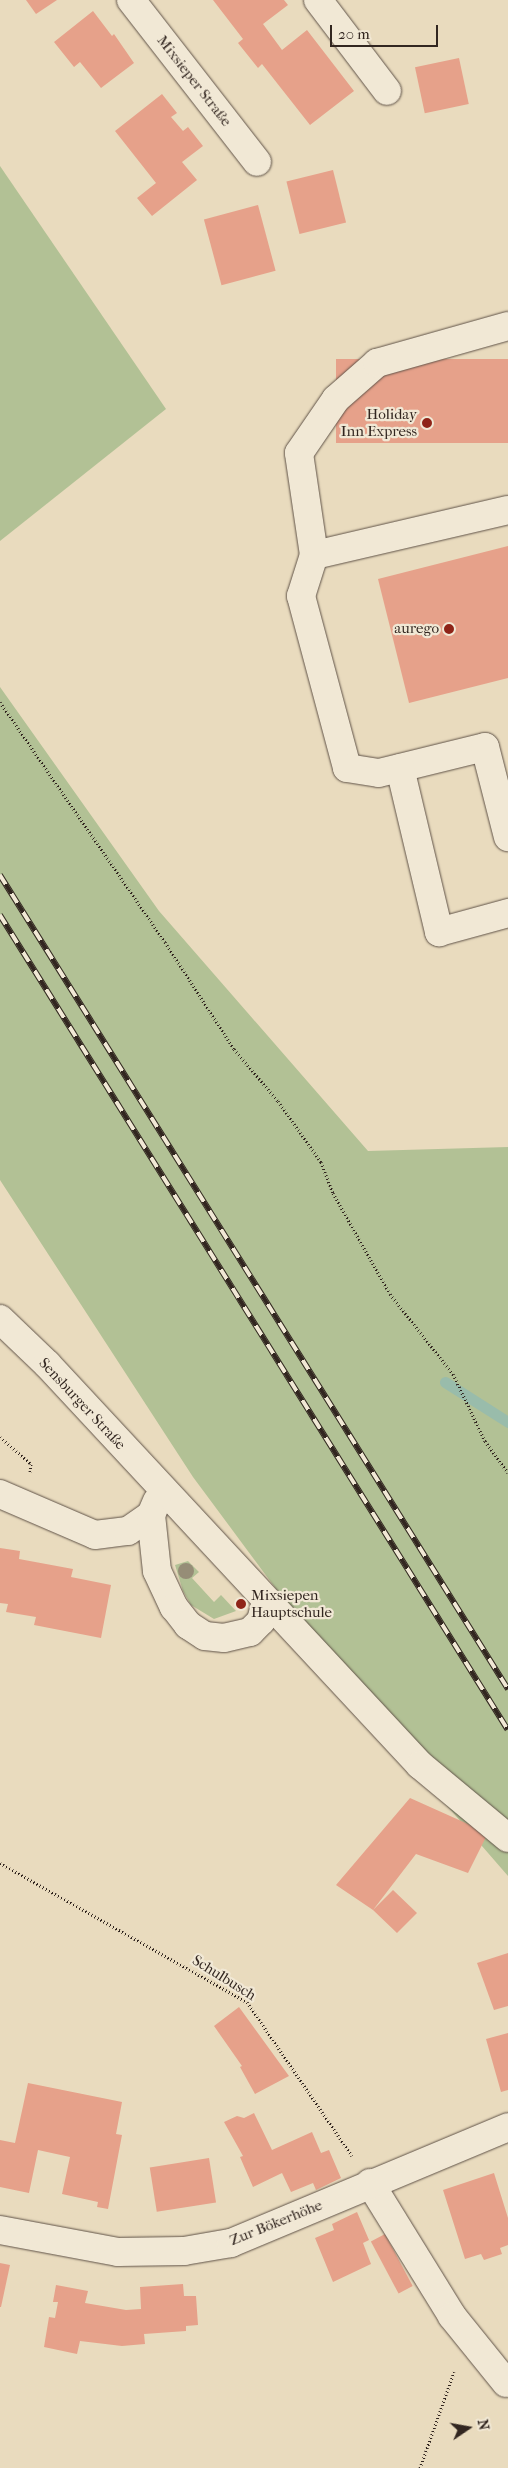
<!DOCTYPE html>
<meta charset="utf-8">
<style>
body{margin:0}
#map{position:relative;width:508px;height:2468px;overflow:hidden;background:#e9dbbe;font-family:"IM FELL French Canon",serif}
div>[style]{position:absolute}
.green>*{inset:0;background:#b2c195}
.stream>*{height:11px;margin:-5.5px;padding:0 5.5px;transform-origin:5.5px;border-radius:5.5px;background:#99bcab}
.building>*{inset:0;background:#e6a18a;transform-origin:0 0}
.path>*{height:3px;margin-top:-1.5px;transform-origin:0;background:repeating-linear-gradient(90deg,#322620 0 1px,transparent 0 3.5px)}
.roads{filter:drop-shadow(0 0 1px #605348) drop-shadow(0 0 1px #605348)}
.minor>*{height:28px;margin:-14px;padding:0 14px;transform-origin:14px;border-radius:14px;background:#f1e8d5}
.rail>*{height:5.5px;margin-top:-2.75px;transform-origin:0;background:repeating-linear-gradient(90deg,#f1e8d5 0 11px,#322620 0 22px);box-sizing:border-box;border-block:1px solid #322620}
.trees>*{width:16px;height:16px;margin:-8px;border-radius:50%;background:#968d77}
.dots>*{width:14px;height:14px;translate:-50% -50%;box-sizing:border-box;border:2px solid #f1e8d5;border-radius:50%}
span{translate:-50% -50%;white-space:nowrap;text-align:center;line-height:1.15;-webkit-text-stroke:4.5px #f1e8d5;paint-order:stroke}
.street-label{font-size:15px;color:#322620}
.poi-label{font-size:15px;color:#322620}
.right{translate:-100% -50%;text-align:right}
.left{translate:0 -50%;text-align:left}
.north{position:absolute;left:443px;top:2403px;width:50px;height:50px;-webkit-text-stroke:4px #f1e8d5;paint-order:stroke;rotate:78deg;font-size:14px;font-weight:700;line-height:20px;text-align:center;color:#322620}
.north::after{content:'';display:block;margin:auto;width:18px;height:22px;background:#322620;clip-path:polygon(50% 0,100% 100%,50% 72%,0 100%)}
.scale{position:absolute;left:330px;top:25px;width:108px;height:22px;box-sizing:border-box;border:2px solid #322620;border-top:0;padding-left:6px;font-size:15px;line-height:18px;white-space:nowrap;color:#322620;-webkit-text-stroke:4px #f1e8d5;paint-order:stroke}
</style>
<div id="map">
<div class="green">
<i style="clip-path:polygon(0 166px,166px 409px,0 541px)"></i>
<i style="clip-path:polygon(0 687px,159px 911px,368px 1151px,508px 1147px,508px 1876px,377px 1725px,193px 1477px,0 1180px)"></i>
<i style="clip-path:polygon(188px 1561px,199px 1572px,192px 1578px,214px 1602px,221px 1595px,236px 1611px,214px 1619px,191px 1605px,183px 1591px,175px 1565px)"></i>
</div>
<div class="stream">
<i style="left:445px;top:1382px;width:75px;rotate:32.4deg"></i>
</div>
<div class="building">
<i style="clip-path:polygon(26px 0,57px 0,36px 14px)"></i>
<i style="clip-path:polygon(213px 0,284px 0,288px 5px,263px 24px,282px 50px,307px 30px,354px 91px,310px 125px,262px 64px,258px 68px,238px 43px,243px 39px)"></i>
<i style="clip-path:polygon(93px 11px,112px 36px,114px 34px,134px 63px,101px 88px,80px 62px,74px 67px,54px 42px)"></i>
<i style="left:459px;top:58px;width:47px;height:45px;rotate:78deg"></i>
<i style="clip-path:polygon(162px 94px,177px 113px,171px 117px,183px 131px,188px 127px,203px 146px,182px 162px,197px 180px,152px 216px,137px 198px,156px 183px,115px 131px)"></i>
<i style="left:333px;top:170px;width:54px;height:48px;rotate:76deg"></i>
<i style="left:258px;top:205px;width:68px;height:56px;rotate:75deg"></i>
<i style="left:508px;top:359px;width:84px;height:172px;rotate:90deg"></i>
<i style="clip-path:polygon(508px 546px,508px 678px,409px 703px,378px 579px)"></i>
<i style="clip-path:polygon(0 1548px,20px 1551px,19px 1559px,73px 1569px,71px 1577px,111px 1585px,101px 1638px,34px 1625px,36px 1617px,6px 1612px,8px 1604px,0 1603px)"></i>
<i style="clip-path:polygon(410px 1798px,488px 1833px,468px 1873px,416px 1854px,373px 1910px,393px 1890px,417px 1913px,397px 1933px,373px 1910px,336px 1885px)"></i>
<i style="clip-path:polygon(508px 1953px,508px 2006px,494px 2010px,477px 1963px)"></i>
<i style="clip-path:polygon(239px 2007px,289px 2076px,255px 2094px,240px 2067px,242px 2066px,214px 2026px)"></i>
<i style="clip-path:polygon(508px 2033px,508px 2090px,501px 2092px,486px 2039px)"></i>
<i style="clip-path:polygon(28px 2083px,122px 2102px,116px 2134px,122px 2135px,108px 2209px,97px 2207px,98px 2202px,62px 2194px,70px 2157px,38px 2150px,29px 2193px,0 2187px,0 2140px,15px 2143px)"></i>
<i style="clip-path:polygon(254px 2113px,272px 2150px,312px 2132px,321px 2153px,329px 2150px,341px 2178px,316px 2190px,313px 2183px,291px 2192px,282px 2173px,253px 2187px,240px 2157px,243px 2156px,224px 2122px,237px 2116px,244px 2118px)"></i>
<i style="left:209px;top:2158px;width:45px;height:60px;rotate:81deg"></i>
<i style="clip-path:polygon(494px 2173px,508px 2218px,508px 2245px,500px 2248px,502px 2254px,484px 2260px,481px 2254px,465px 2259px,443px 2190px)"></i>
<i style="clip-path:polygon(357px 2212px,369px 2240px,363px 2243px,371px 2264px,333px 2282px,315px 2238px,334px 2230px,332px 2224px)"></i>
<i style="left:385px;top:2234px;width:59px;height:16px;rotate:62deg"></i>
<i style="clip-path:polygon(0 2263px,10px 2265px,1px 2307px,0 2307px)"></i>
<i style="clip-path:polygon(183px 2284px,184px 2296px,196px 2296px,198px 2325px,186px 2326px,186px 2331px,144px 2334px,145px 2344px,122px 2346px,80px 2341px,77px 2354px,44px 2347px,49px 2317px,55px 2318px,58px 2302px,53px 2302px,56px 2285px,88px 2291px,85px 2303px,126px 2310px,141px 2309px,140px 2287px)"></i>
</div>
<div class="path">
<i style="left:0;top:702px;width:291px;rotate:55.5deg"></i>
<i style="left:165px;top:942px;width:127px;rotate:57.2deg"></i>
<i style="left:234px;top:1049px;width:68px;rotate:49.8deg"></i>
<i style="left:278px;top:1101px;width:75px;rotate:54.8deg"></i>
<i style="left:321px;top:1162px;width:33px;rotate:69deg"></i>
<i style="left:333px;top:1193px;width:116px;rotate:60.6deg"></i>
<i style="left:390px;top:1294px;width:102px;rotate:51.8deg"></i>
<i style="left:453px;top:1374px;width:74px;rotate:64.5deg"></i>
<i style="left:485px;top:1441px;width:39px;rotate:54deg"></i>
<i style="left:0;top:1437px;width:41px;rotate:41.1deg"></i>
<i style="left:31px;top:1464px;width:8px;rotate:97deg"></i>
<i style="left:0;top:1863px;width:283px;rotate:29.4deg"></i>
<i style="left:247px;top:2002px;width:186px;rotate:55.7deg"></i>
<i style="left:420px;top:2468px;width:102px;rotate:-70.5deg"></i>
</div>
<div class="roads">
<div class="minor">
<i style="left:131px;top:0;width:205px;rotate:52.1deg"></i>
<i style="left:318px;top:0;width:114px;rotate:52.8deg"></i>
<i style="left:508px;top:510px;width:199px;rotate:166.9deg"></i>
<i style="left:314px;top:555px;width:43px;rotate:107.6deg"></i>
<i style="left:301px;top:596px;width:178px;rotate:75deg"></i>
<i style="left:347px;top:768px;width:32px;rotate:9deg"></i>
<i style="left:379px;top:773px;width:109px;rotate:-13.8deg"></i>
<i style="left:485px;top:747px;width:93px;rotate:75.7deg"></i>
<i style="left:314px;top:555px;width:103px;rotate:-98.4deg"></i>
<i style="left:299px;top:453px;width:65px;rotate:-55.6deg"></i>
<i style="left:336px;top:399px;width:55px;rotate:-41.3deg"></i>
<i style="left:377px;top:363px;width:136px;rotate:-15.8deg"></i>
<i style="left:400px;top:768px;width:169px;rotate:76.6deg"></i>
<i style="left:439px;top:932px;width:72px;rotate:-15.4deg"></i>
<i style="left:0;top:1319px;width:65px;rotate:43.8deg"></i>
<i style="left:47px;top:1364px;width:548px;rotate:47.07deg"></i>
<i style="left:420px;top:1765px;width:114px;rotate:39.7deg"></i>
<i style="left:0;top:1494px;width:103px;rotate:23.3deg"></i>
<i style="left:95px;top:1535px;width:33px;rotate:-7deg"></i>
<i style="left:128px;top:1531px;width:28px;rotate:-35deg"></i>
<i style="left:151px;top:1515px;width:15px;rotate:-67deg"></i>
<i style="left:151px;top:1515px;width:56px;rotate:83.9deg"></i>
<i style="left:157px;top:1571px;width:40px;rotate:65deg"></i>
<i style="left:174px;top:1607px;width:23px;rotate:52deg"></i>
<i style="left:188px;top:1625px;width:20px;rotate:33deg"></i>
<i style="left:205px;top:1636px;width:19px;rotate:6deg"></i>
<i style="left:224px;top:1638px;width:27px;rotate:-13deg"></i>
<i style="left:250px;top:1632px;width:16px;rotate:-45deg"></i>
<i style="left:261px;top:1621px;width:21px;rotate:-76deg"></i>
<i style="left:370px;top:2183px;width:156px;rotate:58.3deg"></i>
<i style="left:452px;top:2316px;width:86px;rotate:51.1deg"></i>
<i style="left:0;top:2230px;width:120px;rotate:10.6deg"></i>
<i style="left:118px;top:2252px;width:66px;rotate:-0.9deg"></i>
<i style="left:184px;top:2251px;width:48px;rotate:-9.7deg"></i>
<i style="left:231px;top:2243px;width:300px;rotate:-22.7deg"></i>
</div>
</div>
<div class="rail">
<i style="left:0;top:875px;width:960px;rotate:58.03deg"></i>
<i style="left:0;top:915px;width:960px;rotate:58.06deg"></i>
</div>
<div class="trees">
<i style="left:186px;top:1571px"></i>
</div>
<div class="dots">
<i style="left:427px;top:423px;background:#8f2418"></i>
<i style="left:449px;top:629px;background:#8f2418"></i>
<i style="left:241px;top:1604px;background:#8f2418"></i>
</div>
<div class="street-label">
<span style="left:194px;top:81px;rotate:52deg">Mixsieper Straße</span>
<span style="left:82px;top:1404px;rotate:47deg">Sensburger Straße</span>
<span style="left:224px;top:1978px;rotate:32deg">Schulbusch</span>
<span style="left:276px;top:2223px;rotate:-22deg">Zur Bökerhöhe</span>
</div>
<div class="poi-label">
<span class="right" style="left:417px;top:423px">Holiday<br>Inn Express</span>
<span class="right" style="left:439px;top:629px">aurego</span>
<span class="left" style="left:251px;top:1604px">Mixsiepen<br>Hauptschule</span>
</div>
<div class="north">N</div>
<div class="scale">20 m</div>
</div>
